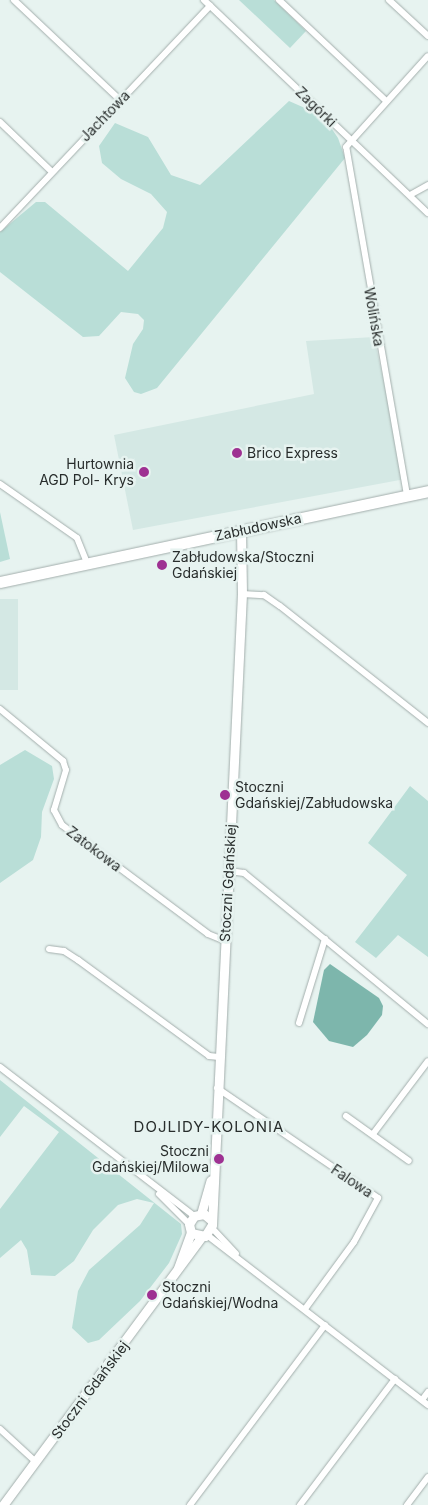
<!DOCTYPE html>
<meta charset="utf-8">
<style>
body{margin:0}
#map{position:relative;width:428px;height:1505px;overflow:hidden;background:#e7f3f0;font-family:Inter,sans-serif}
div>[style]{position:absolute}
.built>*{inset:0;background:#d4e8e4;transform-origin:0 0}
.green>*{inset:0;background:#b9ded7}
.water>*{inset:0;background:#7db6ac}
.roads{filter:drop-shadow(0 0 1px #a3aeac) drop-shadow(0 0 1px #a3aeac)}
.street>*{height:6px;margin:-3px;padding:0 3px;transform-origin:3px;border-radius:3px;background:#fff}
.secondary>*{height:9px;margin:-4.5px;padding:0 4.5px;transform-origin:4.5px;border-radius:4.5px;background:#fff}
.highway>*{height:11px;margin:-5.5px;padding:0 5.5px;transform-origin:5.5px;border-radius:5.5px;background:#fff}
.dots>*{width:14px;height:14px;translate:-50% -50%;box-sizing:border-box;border:2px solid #e7f3f0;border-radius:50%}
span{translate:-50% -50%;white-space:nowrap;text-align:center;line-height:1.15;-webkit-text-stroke:5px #e7f3f0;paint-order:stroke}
.street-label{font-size:14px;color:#282d2c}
.poi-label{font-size:14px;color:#282d2c}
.left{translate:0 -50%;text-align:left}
.right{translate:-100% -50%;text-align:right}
.neighbourhood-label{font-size:15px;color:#282d2c;letter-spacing:1px}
</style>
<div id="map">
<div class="built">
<i style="clip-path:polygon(374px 337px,405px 479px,133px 530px,114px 435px,314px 394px,306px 341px)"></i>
<i style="left:0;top:599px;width:18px;height:91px"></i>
</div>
<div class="green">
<i style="clip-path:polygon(239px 0,274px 0,306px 31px,290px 48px)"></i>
<i style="clip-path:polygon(289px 101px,323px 116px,338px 138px,345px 158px,157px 388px,141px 394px,134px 392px,125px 378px,133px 344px,143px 329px,144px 320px,138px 314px,121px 312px,99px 336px,83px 337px,0 272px,0 232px,36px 202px,45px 202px,128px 271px,163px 228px,167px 212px,151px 194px,121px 179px,102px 163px,99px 146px,115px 123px,148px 137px,171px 175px,200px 185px)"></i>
<i style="clip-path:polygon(0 512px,10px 559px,0 562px)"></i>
<i style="clip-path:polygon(25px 750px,52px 766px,54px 779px,42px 812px,41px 837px,33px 860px,0 883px,0 765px)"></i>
<i style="clip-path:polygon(410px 786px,428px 801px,428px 957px,398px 935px,376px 958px,355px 942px,407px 875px,368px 843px)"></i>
<i style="clip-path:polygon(0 1080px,181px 1224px,182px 1234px,169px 1263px,140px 1301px,99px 1340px,88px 1343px,72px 1328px,78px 1291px,89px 1270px,140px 1225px,154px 1203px,137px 1199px,118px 1205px,93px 1230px,74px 1261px,55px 1276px,31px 1275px,27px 1250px,21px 1240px,0 1258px,0 1209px,59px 1132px,24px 1106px,0 1137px)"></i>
</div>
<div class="water">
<i style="clip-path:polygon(330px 964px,379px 998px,383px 1006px,382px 1015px,367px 1035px,353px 1047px,329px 1041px,313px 1022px,324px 970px)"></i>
</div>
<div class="roads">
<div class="street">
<i style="left:14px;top:0;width:146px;rotate:43.3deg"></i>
<i style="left:204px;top:0;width:309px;rotate:43.6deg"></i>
<i style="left:279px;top:0;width:146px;rotate:43.3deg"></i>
<i style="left:389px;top:0;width:53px;rotate:42.7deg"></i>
<i style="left:0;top:122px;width:72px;rotate:43.9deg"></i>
<i style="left:410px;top:195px;width:21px;rotate:-29deg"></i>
<i style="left:0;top:228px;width:306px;rotate:-46.6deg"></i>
<i style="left:0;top:484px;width:94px;rotate:35deg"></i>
<i style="left:77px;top:538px;width:27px;rotate:68deg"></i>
<i style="left:407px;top:495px;width:353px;rotate:-99.9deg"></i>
<i style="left:346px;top:147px;width:122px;rotate:-48deg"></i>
<i style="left:242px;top:594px;width:22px;rotate:3deg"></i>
<i style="left:264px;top:595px;width:19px;rotate:35deg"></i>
<i style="left:280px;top:606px;width:189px;rotate:38.3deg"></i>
<i style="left:0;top:709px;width:82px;rotate:39.5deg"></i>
<i style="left:63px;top:761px;width:9px;rotate:72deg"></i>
<i style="left:66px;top:770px;width:42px;rotate:106.7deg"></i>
<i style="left:54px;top:810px;width:17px;rotate:62deg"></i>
<i style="left:62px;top:825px;width:182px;rotate:36.7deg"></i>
<i style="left:208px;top:934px;width:18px;rotate:22deg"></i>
<i style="left:229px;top:871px;width:15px;rotate:8deg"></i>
<i style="left:244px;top:873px;width:238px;rotate:39.4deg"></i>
<i style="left:49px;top:949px;width:15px;rotate:8deg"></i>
<i style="left:64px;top:951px;width:17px;rotate:33deg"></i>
<i style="left:78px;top:960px;width:162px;rotate:36.2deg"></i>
<i style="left:209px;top:1056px;width:10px;rotate:6deg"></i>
<i style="left:299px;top:1023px;width:88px;rotate:-72.8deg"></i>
<i style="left:0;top:1067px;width:245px;rotate:37.5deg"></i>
<i style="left:217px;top:1088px;width:195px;rotate:34.3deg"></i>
<i style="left:378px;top:1198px;width:50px;rotate:118.6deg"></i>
<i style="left:354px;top:1242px;width:83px;rotate:126.2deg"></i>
<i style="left:346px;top:1116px;width:77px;rotate:35.5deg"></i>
<i style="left:373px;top:1134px;width:91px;rotate:-53deg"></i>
<i style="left:159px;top:1194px;width:42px;rotate:45deg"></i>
<i style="left:212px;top:1228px;width:35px;rotate:47deg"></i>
<i style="left:207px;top:1235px;width:279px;rotate:37.6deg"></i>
<i style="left:422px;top:1400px;width:10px;rotate:-53deg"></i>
<i style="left:0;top:1429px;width:49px;rotate:42.5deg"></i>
<i style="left:190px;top:1505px;width:225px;rotate:-53.1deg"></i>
<i style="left:300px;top:1505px;width:158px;rotate:-53deg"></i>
<i style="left:407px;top:1505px;width:35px;rotate:-53deg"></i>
</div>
<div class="secondary">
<i style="left:201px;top:1214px;width:35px;rotate:-74deg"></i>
<i style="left:210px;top:1219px;width:8px;rotate:-140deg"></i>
<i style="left:204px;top:1214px;width:10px;rotate:169deg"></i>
<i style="left:194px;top:1216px;width:9px;rotate:122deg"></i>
<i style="left:189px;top:1224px;width:9px;rotate:77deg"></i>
<i style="left:191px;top:1233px;width:14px;rotate:12deg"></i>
<i style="left:205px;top:1236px;width:13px;rotate:-58deg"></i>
<i style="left:212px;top:1225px;width:632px;rotate:-87.28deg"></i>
<i style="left:242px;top:594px;width:64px;rotate:-90.9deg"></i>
<i style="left:178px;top:1268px;width:37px;rotate:-70deg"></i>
<i style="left:3px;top:1505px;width:333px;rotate:-53.5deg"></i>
</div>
<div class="highway">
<i style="left:0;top:582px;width:438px;rotate:-12deg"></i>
</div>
</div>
<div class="dots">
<i style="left:237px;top:453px;background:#9e3192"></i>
<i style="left:144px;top:472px;background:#9e3192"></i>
<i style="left:162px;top:565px;background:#9e3192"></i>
<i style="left:225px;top:795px;background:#9e3192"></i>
<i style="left:219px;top:1159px;background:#9e3192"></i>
<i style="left:152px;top:1295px;background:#9e3192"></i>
</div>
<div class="street-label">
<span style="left:316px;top:107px;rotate:44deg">Zagórki</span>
<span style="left:105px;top:116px;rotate:-46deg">Jachtowa</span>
<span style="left:374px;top:317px;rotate:80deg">Wolińska</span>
<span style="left:258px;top:527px;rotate:-12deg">Zabłudowska</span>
<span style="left:94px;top:849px;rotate:37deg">Zatokowa</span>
<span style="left:228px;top:883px;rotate:-87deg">Stoczni Gdańskiej</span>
<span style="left:352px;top:1181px;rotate:34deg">Falowa</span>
<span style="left:90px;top:1390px;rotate:-53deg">Stoczni Gdańskiej</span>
</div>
<div class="poi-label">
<span class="left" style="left:247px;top:453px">Brico Express</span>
<span class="right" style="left:134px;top:472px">Hurtownia<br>AGD Pol- Krys</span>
<span class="left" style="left:172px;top:565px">Zabłudowska/Stoczni<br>Gdańskiej</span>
<span class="left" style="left:235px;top:795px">Stoczni<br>Gdańskiej/Zabłudowska</span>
<span class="right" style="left:209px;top:1159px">Stoczni<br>Gdańskiej/Milowa</span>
<span class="left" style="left:162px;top:1295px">Stoczni<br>Gdańskiej/Wodna</span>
</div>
<div class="neighbourhood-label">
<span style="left:209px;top:1127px">DOJLIDY-KOLONIA</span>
</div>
</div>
